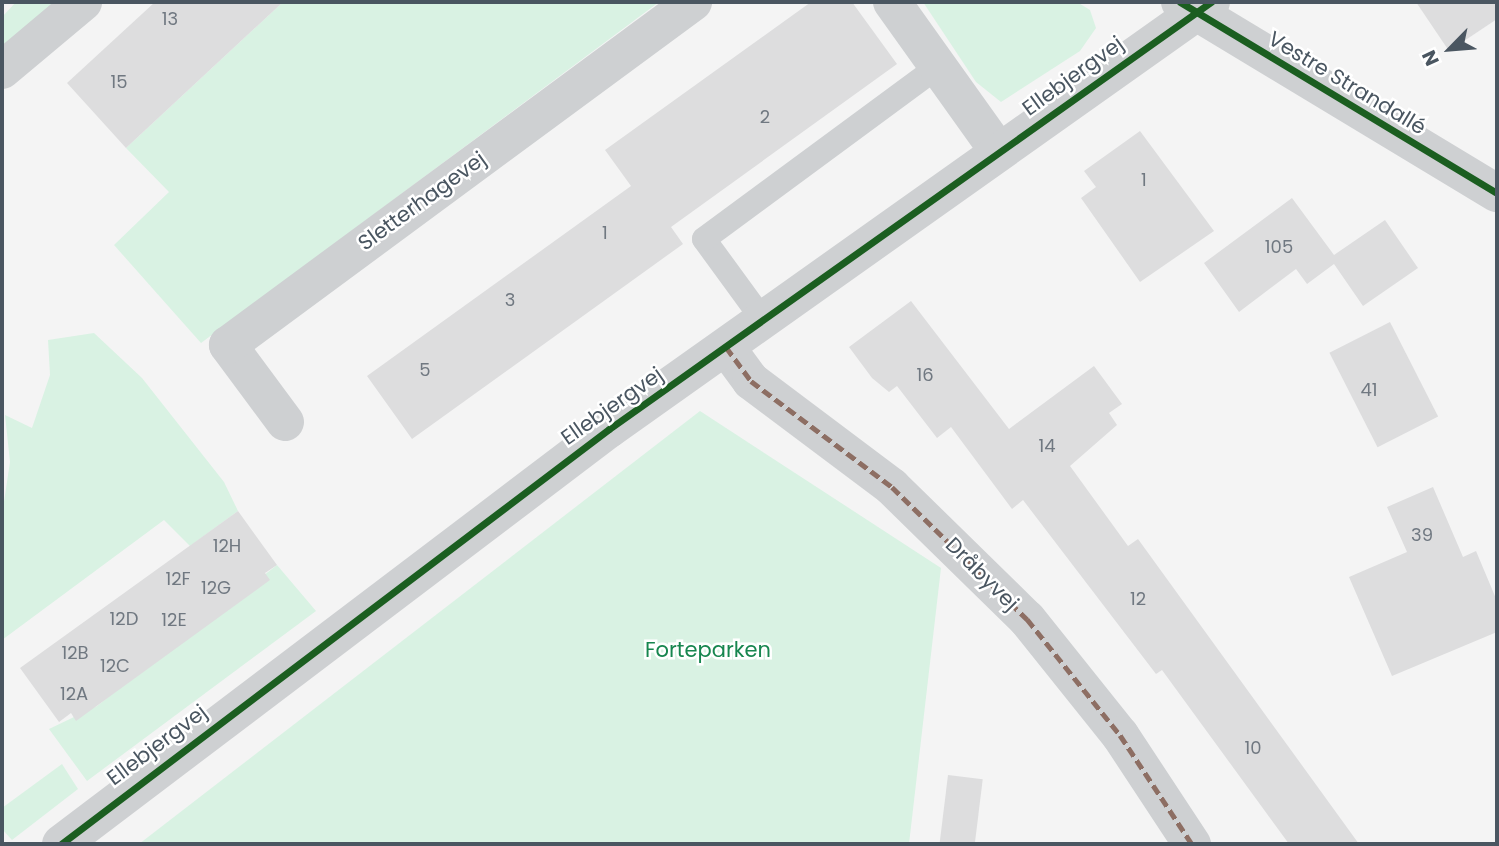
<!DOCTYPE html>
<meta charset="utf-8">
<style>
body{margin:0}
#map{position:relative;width:1499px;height:846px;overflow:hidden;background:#f4f4f4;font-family:Poppins,sans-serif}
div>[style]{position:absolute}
.green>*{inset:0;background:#d9f2e3}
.building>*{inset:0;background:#ddddde;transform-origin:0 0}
.service>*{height:24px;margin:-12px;padding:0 12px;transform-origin:12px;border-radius:12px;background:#ced0d2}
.minor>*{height:38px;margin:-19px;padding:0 19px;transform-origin:19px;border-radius:19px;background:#ced0d2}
.tertiary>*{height:38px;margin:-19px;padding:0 19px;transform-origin:19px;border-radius:19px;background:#ced0d2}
.quiet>*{height:5px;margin-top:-2.5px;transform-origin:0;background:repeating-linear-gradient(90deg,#8d6e63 0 10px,transparent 0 15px)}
.cycleway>*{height:7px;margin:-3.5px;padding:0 3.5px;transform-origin:3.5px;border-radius:3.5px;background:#1b5e20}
span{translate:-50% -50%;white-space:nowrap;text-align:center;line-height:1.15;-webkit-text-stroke:5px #fff;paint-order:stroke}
.number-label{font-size:18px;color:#707881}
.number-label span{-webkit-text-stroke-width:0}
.street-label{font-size:21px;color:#4a5661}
.park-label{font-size:21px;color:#17864f}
.frame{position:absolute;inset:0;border:4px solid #4a5661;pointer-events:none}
.north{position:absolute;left:1415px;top:14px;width:70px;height:70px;-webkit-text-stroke:5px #fff;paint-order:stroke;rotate:245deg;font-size:19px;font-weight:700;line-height:28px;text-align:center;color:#4a5661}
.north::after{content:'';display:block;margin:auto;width:24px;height:32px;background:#4a5661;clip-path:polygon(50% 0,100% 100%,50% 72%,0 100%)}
</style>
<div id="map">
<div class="green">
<i style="clip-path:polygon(16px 2px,59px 2px,2px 47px,2px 17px)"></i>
<i style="clip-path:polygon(283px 2px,659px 2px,201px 343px,114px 245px,169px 192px,126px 148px)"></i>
<i style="clip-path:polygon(923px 2px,1077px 2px,1090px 10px,1096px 28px,1080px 51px,1001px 102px,976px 82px)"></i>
<i style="clip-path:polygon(94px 333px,142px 378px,224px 482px,238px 511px,190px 546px,164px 520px,2px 640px,2px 515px,10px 462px,5px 415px,32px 428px,50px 375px,48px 340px)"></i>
<i style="clip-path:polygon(700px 411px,941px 568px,909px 844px,139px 844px)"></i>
<i style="clip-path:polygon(277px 565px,316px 611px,87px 781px,49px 729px,97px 706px)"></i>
<i style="clip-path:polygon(62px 764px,78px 789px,12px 840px,2px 829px,2px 808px)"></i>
</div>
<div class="building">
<i style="clip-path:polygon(155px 2px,283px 2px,126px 148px,67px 83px)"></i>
<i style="clip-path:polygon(811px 2px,852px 2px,897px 64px,671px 227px,683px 244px,412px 439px,367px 376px,631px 186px,605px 150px)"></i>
<i style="clip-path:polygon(1416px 2px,1497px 2px,1497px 19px,1449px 51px)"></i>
<i style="clip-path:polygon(1140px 131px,1214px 231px,1140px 282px,1081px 198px,1096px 187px,1084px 171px)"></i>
<i style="clip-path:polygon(1292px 198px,1334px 255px,1385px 220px,1418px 268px,1363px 306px,1334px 264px,1307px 284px,1296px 269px,1239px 312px,1204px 263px)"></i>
<i style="clip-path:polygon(911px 301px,1009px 429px,1094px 366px,1122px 404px,1109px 413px,1117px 425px,1070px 466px,1128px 546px,1138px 539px,1359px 844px,1289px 844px,1162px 670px,1156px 674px,1023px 500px,1012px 509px,951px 427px,937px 438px,897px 386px,889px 392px,872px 378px,849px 347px)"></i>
<i style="left:1390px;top:322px;width:106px;height:68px;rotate:63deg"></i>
<i style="clip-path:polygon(1433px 487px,1463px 557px,1476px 551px,1497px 601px,1497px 632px,1392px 676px,1349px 577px,1407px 552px,1387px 507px)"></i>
<i style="clip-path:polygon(238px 511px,277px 565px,265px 573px,270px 580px,76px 721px,71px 713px,59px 722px,20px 668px)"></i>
<i style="left:948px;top:775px;width:35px;height:69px;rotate:7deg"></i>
</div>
<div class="service">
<i style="left:763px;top:320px;width:100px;rotate:-126.1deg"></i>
<i style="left:704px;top:239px;width:292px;rotate:-36.4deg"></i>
</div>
<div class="minor">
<i style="left:892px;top:2px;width:184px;rotate:54.5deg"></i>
<i style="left:2px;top:70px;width:106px;rotate:-40deg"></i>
<i style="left:726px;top:347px;width:42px;rotate:53.7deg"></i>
<i style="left:751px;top:381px;width:176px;rotate:36.9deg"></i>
<i style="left:892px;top:487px;width:189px;rotate:44.4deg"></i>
<i style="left:1027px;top:619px;width:149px;rotate:51.3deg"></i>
<i style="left:1120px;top:735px;width:131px;rotate:56.6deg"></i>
<i style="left:285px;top:422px;width:96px;rotate:-126.5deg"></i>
<i style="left:228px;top:345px;width:578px;rotate:-36.41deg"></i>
<i style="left:61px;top:844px;width:687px;rotate:-37.14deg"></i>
<i style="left:609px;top:429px;width:738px;rotate:-35.35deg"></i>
</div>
<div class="tertiary">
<i style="left:1180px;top:2px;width:370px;rotate:31.1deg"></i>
</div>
<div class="quiet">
<i style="left:726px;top:347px;width:42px;rotate:53.7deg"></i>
<i style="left:751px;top:381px;width:176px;rotate:36.9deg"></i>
<i style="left:892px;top:487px;width:189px;rotate:44.4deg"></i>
<i style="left:1027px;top:619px;width:149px;rotate:51.3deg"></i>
<i style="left:1120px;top:735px;width:131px;rotate:56.6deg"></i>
</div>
<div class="cycleway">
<i style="left:1180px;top:2px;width:370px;rotate:31.1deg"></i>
<i style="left:61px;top:844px;width:687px;rotate:-37.14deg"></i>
<i style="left:609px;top:429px;width:738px;rotate:-35.35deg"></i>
</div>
<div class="number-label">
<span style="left:170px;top:19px">13</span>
<span style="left:119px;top:82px">15</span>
<span style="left:765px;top:117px">2</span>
<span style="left:1144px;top:180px">1</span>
<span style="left:605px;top:233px">1</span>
<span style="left:1279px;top:247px">105</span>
<span style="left:510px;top:300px">3</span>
<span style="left:425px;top:370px">5</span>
<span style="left:925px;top:375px">16</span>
<span style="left:1369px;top:390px">41</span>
<span style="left:1047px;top:446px">14</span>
<span style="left:1422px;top:535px">39</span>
<span style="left:227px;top:546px">12H</span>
<span style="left:178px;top:579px">12F</span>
<span style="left:216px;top:588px">12G</span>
<span style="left:1138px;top:599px">12</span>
<span style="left:124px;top:619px">12D</span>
<span style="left:174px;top:620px">12E</span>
<span style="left:75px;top:653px">12B</span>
<span style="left:115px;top:666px">12C</span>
<span style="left:74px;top:694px">12A</span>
<span style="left:1253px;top:748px">10</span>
</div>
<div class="street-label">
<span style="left:1073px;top:76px;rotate:-36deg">Ellebjergvej</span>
<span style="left:1347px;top:83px;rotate:31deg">Vestre Strandallé</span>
<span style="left:422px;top:201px;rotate:-36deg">Sletterhagevej</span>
<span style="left:612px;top:406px;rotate:-35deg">Ellebjergvej</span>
<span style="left:982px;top:574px;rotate:45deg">Dråbyvej</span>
<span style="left:157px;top:745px;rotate:-37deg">Ellebjergvej</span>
</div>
<div class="park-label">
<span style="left:708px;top:650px">Forteparken</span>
</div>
<div class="frame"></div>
<div class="north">N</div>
</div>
